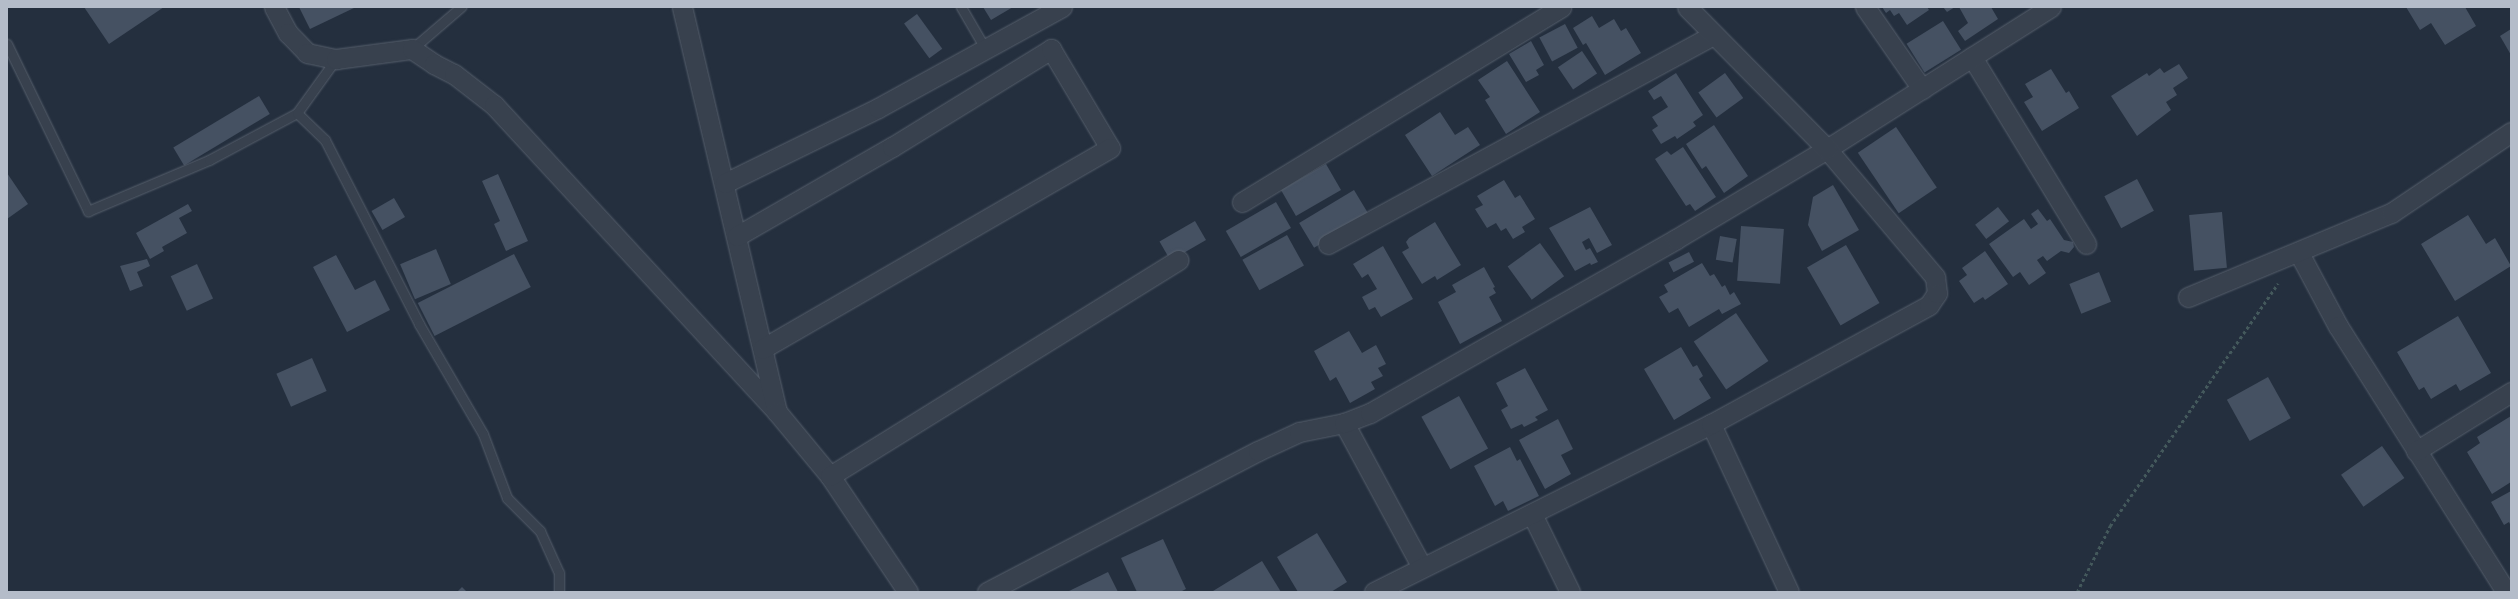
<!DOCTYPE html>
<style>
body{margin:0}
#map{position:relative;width:2518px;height:599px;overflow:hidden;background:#242f3e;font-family:"Asap Condensed",sans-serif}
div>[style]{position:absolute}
.building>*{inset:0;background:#455162;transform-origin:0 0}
.path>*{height:2.5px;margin-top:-1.25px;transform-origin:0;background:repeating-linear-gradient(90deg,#44595c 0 3px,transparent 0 6px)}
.roads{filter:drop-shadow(0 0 1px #565f6c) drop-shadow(0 0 1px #565f6c)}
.service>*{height:9px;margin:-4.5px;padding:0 4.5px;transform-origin:4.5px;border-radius:4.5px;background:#38414e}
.minor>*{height:19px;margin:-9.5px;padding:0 9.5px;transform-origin:9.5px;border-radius:9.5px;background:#38414e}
span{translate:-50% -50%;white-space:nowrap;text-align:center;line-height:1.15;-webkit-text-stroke:3px #1d2633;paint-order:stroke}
.frame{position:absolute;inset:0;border:8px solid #b4bcc9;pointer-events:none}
</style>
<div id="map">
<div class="building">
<i style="clip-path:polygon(84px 7px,164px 7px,109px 44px)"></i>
<i style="clip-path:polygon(299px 7px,356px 7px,310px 29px)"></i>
<i style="clip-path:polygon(983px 7px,1013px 7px,991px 20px)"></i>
<i style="clip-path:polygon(1882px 7px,1927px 7px,1929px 10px,1907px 25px,1899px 13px,1894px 16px,1890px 10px,1886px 13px)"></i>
<i style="clip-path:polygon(1943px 7px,1955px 7px,1947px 12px)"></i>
<i style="clip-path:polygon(1959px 7px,1991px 7px,1998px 19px,1965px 41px,1958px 31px,1968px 23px)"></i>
<i style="clip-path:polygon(2406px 7px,2465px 7px,2476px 26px,2445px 45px,2431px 23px,2420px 30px)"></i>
<i style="left:917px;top:14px;width:43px;height:16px;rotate:54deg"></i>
<i style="clip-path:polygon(1592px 16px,1599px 28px,1614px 19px,1621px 31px,1626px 28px,1641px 53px,1605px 75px,1586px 43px,1583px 45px,1573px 28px)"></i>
<i style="left:1943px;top:21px;width:34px;height:43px;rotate:58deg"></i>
<i style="left:1565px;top:24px;width:27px;height:29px;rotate:62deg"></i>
<i style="clip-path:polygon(2511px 29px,2511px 55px,2500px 36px)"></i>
<i style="clip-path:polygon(1531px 41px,1544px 65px,1536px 70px,1539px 75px,1526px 82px,1509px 54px)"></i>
<i style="left:1582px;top:51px;width:27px;height:29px;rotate:56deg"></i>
<i style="clip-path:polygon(1507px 61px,1540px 112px,1506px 134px,1485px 100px,1490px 97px,1478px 80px)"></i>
<i style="clip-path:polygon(2179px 64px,2188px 78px,2173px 88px,2177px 95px,2166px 102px,2171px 110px,2137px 136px,2111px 96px,2147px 73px,2149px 76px,2160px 68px,2164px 73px)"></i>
<i style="clip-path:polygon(2051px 69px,2066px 93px,2069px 91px,2079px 108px,2042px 131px,2024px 102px,2033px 97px,2025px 84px)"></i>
<i style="clip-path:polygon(1676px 73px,1703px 115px,1693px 122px,1696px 126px,1677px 139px,1675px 136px,1661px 144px,1652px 130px,1658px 126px,1652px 117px,1668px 107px,1661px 96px,1654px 100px,1648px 91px)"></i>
<i style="left:1725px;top:73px;width:31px;height:33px;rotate:54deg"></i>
<i style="left:259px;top:96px;width:21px;height:100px;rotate:59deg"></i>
<i style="clip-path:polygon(1440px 112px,1455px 135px,1468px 127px,1480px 145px,1432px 176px,1405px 135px)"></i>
<i style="clip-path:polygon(1714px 125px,1748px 176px,1724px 193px,1706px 166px,1702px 169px,1686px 144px)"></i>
<i style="left:1896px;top:127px;width:73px;height:46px;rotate:56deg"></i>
<i style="clip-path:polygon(1683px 147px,1716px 197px,1695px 211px,1690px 204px,1686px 206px,1655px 159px,1667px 151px,1671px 155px)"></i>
<i style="left:1326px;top:164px;width:30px;height:52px;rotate:60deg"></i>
<i style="clip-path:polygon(7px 173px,28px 204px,7px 219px)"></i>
<i style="clip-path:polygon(498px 174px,528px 241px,506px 251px,494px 224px,500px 221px,482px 181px)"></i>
<i style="left:2137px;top:179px;width:36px;height:37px;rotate:62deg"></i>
<i style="clip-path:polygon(1504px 180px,1515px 198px,1520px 195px,1535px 219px,1522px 227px,1525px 232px,1513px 239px,1506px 228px,1501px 231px,1496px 223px,1487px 228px,1475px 209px,1483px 205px,1477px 196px)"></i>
<i style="clip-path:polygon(1833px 185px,1859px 230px,1822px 251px,1808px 225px,1813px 197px)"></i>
<i style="left:1354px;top:190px;width:29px;height:64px;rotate:59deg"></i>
<i style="left:394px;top:198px;width:22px;height:26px;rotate:60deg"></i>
<i style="left:1276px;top:202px;width:30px;height:58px;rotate:60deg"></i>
<i style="clip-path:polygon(188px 204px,192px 211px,179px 218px,187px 233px,162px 247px,164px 251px,150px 259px,136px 233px)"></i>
<i style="clip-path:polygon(1590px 207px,1612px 245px,1597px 253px,1589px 238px,1582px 242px,1586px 250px,1590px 248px,1598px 262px,1591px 265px,1590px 263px,1575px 271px,1549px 228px)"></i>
<i style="left:1998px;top:207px;width:18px;height:29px;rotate:52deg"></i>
<i style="clip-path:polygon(2038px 209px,2047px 221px,2050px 219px,2064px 240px,2073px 242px,2074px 247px,2069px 253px,2061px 251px,2047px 261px,2043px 256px,2037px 260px,2046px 273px,2029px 285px,2020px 272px,2013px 277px,1989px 244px,2024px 219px,2031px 229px,2038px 224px,2031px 214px)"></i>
<i style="left:2222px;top:212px;width:56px;height:33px;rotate:85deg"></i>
<i style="clip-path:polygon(2468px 215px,2486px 244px,2495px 238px,2511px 266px,2455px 301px,2421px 244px)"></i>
<i style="left:1195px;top:221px;width:22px;height:41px;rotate:60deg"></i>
<i style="clip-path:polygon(1435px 222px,1461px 265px,1437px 280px,1435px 276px,1422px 284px,1402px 252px,1409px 248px,1406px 242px,1409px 238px)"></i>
<i style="left:1741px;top:226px;width:43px;height:55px;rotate:4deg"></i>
<i style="left:1287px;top:235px;width:35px;height:51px;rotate:61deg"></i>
<i style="left:1720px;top:236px;width:17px;height:24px;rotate:10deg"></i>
<i style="left:1540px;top:243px;width:41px;height:40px;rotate:54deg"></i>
<i style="left:1846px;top:245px;width:67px;height:45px;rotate:60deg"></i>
<i style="clip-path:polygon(1383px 246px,1413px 299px,1381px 317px,1375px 307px,1369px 310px,1362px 297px,1377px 289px,1368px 274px,1362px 278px,1353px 264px)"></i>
<i style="left:436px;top:249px;width:38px;height:39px;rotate:67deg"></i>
<i style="clip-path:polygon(1985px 251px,2008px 284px,1985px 300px,1983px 297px,1974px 303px,1959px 281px,1967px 275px,1962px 268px)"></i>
<i style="left:1689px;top:252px;width:11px;height:23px;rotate:63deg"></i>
<i style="left:514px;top:254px;width:37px;height:108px;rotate:63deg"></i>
<i style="clip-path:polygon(336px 255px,355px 290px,375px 280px,390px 310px,347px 332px,313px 267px)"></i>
<i style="clip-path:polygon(147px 259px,150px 266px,137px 272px,143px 286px,130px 291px,120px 266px)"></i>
<i style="clip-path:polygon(1702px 263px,1710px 276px,1714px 274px,1722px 287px,1725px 285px,1730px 295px,1734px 292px,1741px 304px,1722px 314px,1719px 309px,1689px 327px,1678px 308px,1669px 313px,1659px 297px,1668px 292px,1664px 285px)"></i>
<i style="left:197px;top:264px;width:38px;height:29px;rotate:65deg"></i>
<i style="clip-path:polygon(1484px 267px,1495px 287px,1493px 288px,1496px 293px,1489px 297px,1502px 321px,1460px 344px,1438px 302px,1456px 292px,1452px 285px)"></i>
<i style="left:2099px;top:272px;width:32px;height:32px;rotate:68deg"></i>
<i style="left:1736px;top:313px;width:58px;height:51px;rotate:56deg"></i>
<i style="clip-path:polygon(2458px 316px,2491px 373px,2460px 391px,2456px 384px,2431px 399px,2424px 387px,2419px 390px,2397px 352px)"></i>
<i style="clip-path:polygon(1349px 331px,1362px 353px,1376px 345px,1386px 364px,1378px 368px,1383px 376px,1371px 382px,1375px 389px,1350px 403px,1336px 377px,1330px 381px,1314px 351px)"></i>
<i style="clip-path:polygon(1681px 347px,1693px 367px,1697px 365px,1703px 376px,1699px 379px,1711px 398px,1674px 420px,1644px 369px)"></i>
<i style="left:312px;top:358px;width:36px;height:39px;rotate:66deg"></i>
<i style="clip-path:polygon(1525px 368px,1548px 410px,1535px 417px,1538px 420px,1524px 427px,1522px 424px,1511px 429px,1501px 410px,1508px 406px,1496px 383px)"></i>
<i style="left:2268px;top:377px;width:47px;height:47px;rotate:61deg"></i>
<i style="left:1459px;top:396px;width:60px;height:43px;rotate:61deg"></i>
<i style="clip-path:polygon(2511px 416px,2511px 482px,2492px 494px,2467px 452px,2480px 443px,2477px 437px)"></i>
<i style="clip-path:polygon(1558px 419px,1573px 449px,1561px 455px,1571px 474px,1545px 489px,1519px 440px)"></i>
<i style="left:2382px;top:446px;width:39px;height:50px;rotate:55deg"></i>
<i style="clip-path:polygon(1510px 447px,1517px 461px,1520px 459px,1539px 496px,1508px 511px,1503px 501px,1495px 506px,1474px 466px)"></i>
<i style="clip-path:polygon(2511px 491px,2511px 526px,2509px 522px,2504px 525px,2491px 502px)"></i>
<i style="clip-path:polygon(1317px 533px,1347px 582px,1331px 592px,1298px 592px,1277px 557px)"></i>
<i style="clip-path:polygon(1163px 539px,1186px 589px,1180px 592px,1137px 592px,1121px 558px)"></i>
<i style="clip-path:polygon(1262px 561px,1281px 592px,1214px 592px,1213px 591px)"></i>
<i style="clip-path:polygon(1108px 572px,1118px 592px,1067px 592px)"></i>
<i style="clip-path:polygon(462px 587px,467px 592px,457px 592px)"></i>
</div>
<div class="path">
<i style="left:2077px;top:592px;width:74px;rotate:-63.4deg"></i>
<i style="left:2110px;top:526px;width:295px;rotate:-55.3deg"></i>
</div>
<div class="roads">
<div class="service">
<i style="left:961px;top:7px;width:50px;rotate:59.8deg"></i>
<i style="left:7px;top:44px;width:186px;rotate:64.1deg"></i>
<i style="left:88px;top:211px;width:131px;rotate:-22.9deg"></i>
<i style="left:209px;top:160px;width:100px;rotate:-28.1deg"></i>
<i style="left:297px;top:113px;width:67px;rotate:-54.2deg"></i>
<i style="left:412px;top:49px;width:65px;rotate:-40.6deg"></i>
<i style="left:297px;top:113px;width:39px;rotate:44deg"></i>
<i style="left:325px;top:140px;width:207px;rotate:62.9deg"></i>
<i style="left:419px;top:324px;width:127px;rotate:59.8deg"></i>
<i style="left:483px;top:434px;width:68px;rotate:69.4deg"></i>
<i style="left:507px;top:498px;width:47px;rotate:45deg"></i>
<i style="left:540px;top:531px;width:46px;rotate:65.7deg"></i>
<i style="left:559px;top:573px;width:19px;rotate:90deg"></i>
</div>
<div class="minor">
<i style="left:274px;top:7px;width:30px;rotate:62deg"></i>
<i style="left:288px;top:33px;width:28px;rotate:46deg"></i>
<i style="left:307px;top:53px;width:30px;rotate:12deg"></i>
<i style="left:336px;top:59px;width:77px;rotate:-7.5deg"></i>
<i style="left:412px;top:49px;width:27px;rotate:34deg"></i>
<i style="left:434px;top:64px;width:22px;rotate:27deg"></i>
<i style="left:454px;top:74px;width:51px;rotate:37.8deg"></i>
<i style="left:494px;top:105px;width:418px;rotate:47.3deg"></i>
<i style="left:682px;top:7px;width:416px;rotate:76.8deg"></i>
<i style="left:777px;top:412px;width:83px;rotate:50.4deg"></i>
<i style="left:830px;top:476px;width:140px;rotate:56.1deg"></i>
<i style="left:1865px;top:7px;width:100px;rotate:55.2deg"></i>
<i style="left:1972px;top:57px;width:219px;rotate:58.6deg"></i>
<i style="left:725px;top:183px;width:170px;rotate:-26.1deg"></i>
<i style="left:878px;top:108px;width:210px;rotate:-28.8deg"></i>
<i style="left:1242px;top:202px;width:374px;rotate:-31.4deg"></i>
<i style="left:737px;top:236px;width:179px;rotate:-29.9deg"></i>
<i style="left:892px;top:147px;width:187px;rotate:-31.6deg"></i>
<i style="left:1051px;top:49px;width:115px;rotate:59.2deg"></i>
<i style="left:1110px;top:148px;width:401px;rotate:150deg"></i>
<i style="left:1328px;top:244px;width:439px;rotate:-28.5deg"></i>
<i style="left:2299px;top:253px;width:83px;rotate:61.9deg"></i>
<i style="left:2338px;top:326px;width:315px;rotate:57.7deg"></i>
<i style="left:2188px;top:297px;width:220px;rotate:-22.5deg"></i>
<i style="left:2391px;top:213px;width:145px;rotate:-34deg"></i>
<i style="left:1344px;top:423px;width:164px;rotate:61.6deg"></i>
<i style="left:1711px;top:424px;width:185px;rotate:65.1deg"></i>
<i style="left:2416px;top:451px;width:112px;rotate:-31.8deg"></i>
<i style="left:830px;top:476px;width:410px;rotate:-31.8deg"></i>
<i style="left:1532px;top:514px;width:87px;rotate:64deg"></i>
<i style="left:987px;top:592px;width:305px;rotate:-27.5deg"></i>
<i style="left:1258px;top:451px;width:45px;rotate:-24.9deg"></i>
<i style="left:1299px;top:432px;width:46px;rotate:-11.3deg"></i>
<i style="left:1344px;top:423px;width:28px;rotate:-21deg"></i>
<i style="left:1370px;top:413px;width:352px;rotate:-29.6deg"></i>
<i style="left:1676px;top:239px;width:176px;rotate:-30.8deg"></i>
<i style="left:1827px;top:149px;width:265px;rotate:-32.4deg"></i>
<i style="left:1374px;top:592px;width:377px;rotate:-26.5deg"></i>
<i style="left:1711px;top:424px;width:248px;rotate:-28.6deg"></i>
<i style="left:1929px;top:305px;width:14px;rotate:-56deg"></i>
<i style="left:1937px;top:293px;width:16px;rotate:-97deg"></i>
<i style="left:1935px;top:277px;width:167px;rotate:-130.2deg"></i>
<i style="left:1827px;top:149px;width:199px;rotate:-134.6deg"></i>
</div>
</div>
<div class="frame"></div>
</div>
